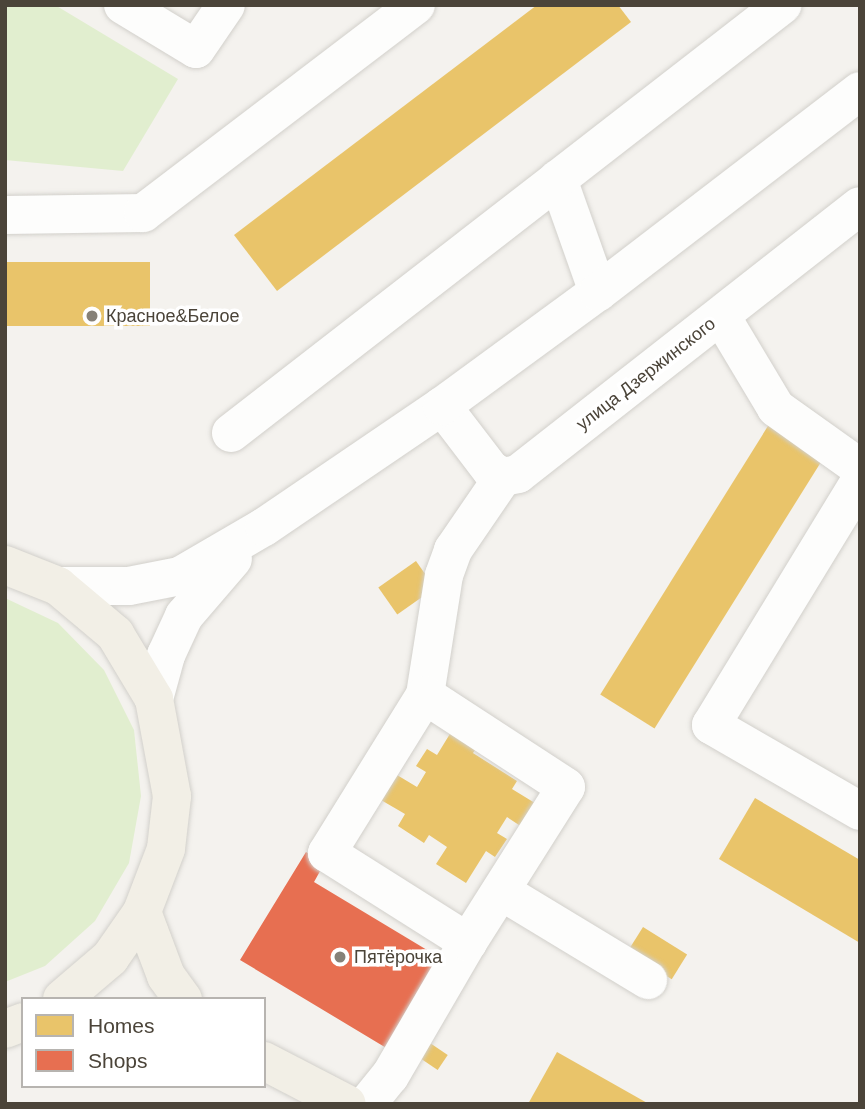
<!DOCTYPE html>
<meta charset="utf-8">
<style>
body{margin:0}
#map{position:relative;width:865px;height:1109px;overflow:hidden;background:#f4f2ee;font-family:Arial,sans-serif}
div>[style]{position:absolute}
.green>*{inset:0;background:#e1eecf}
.homes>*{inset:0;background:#e9c46a;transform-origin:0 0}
.shops>*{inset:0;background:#e76f51}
.roads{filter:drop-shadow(0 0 2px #d2d0cb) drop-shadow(0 0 2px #d2d0cb)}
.minor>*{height:38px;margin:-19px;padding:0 19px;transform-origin:19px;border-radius:19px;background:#fdfdfc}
.major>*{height:38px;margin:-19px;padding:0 19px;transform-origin:19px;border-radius:19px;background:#f2efe6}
.dots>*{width:19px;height:19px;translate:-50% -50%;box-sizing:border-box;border:4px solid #fff;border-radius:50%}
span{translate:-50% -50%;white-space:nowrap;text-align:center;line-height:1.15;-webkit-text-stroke:7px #fff;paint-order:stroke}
.poi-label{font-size:18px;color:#4b4439}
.left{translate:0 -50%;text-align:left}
.street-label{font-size:18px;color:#4b4439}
.frame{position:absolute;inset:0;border:7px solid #4b4439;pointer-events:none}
.legend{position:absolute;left:21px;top:997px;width:245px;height:91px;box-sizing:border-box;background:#fff;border:2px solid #b7b4b0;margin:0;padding:9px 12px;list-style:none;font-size:21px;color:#4b4439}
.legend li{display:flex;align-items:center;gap:14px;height:35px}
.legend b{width:35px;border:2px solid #b7b4b0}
</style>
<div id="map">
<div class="green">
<i style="clip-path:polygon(5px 5px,55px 5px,178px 79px,123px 171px,5px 160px)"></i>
<i style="clip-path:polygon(5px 598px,58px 623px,104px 670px,134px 730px,141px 796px,129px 863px,95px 921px,45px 966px,5px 982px)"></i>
</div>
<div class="homes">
<i style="clip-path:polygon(537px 5px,618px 5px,631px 22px,277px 291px,234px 235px)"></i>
<i style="left:150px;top:262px;width:64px;height:145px;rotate:90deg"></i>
<i style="left:773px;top:418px;width:64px;height:326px;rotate:32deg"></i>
<i style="left:416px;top:561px;width:33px;height:46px;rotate:55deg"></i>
<i style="clip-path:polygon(456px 724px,481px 741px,473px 753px,517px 781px,512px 789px,543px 808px,528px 831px,507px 817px,497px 833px,507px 839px,495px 857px,486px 851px,466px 883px,436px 864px,447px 847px,429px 835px,424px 843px,398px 826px,405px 814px,381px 800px,397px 775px,417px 787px,426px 772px,416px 766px,427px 749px,437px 755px)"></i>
<i style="clip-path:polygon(755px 798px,860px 860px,860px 943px,719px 859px)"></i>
<i style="left:643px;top:927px;width:52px;height:29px;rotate:32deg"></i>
<i style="left:427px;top:1041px;width:25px;height:18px;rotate:34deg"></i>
<i style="clip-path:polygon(557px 1052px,649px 1104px,528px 1104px)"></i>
</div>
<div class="shops">
<i style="clip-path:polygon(306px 852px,324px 864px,314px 882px,442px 959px,388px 1049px,240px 960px)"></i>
</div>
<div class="roads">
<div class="minor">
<i style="left:123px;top:5px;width:85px;rotate:31.1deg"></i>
<i style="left:196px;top:49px;width:53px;rotate:-55.7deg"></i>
<i style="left:5px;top:215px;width:138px;rotate:-0.8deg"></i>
<i style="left:143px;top:213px;width:343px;rotate:-37.3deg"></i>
<i style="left:598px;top:292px;width:120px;rotate:-109.5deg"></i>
<i style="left:558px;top:179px;width:284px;rotate:-37.8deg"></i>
<i style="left:721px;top:316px;width:107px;rotate:59.1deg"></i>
<i style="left:776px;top:408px;width:103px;rotate:35.5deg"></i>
<i style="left:442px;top:406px;width:81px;rotate:52.6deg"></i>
<i style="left:491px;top:470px;width:14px;rotate:30deg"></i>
<i style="left:503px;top:477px;width:15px;rotate:-11deg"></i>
<i style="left:518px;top:474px;width:434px;rotate:-38.1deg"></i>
<i style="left:231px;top:433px;width:414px;rotate:-37.8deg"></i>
<i style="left:860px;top:481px;width:286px;rotate:121.4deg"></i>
<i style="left:711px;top:725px;width:172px;rotate:30deg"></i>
<i style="left:58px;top:586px;width:71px"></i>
<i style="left:129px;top:586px;width:52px;rotate:-11.1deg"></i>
<i style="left:180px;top:576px;width:97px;rotate:-30.3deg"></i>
<i style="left:264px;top:527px;width:215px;rotate:-34.2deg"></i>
<i style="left:442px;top:406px;width:193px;rotate:-36.2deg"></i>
<i style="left:598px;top:292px;width:330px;rotate:-37.5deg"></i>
<i style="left:425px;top:695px;width:121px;rotate:-81deg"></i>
<i style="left:444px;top:575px;width:27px;rotate:-70deg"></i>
<i style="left:453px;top:550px;width:88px;rotate:-55.6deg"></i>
<i style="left:154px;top:699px;width:46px;rotate:-74.7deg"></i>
<i style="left:166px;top:655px;width:43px;rotate:-65.2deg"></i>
<i style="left:184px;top:616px;width:75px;rotate:-49.3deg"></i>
<i style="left:501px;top:891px;width:172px;rotate:31.2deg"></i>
<i style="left:367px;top:1104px;width:36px;rotate:-51deg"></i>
<i style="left:390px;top:1076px;width:155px;rotate:-59.8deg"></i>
<i style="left:468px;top:942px;width:183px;rotate:-57.7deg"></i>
<i style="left:566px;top:787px;width:168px;rotate:-146.9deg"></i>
<i style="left:425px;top:695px;width:186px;rotate:121.8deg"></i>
<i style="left:327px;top:853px;width:167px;rotate:32.3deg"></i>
</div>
<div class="major">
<i style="left:5px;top:565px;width:57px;rotate:21.6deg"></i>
<i style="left:58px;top:586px;width:75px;rotate:40.1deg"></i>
<i style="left:115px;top:634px;width:76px;rotate:59deg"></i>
<i style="left:154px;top:699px;width:99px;rotate:79.5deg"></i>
<i style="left:172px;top:796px;width:53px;rotate:96.5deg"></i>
<i style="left:166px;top:849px;width:67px;rotate:110.9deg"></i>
<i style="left:142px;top:912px;width:56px;rotate:124.8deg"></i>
<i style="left:110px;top:958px;width:63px;rotate:139.5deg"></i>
<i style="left:142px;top:912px;width:68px;rotate:69.4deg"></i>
<i style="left:166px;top:976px;width:29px;rotate:54deg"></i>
<i style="left:5px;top:1029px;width:19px;rotate:-21deg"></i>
<i style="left:264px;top:1061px;width:93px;rotate:27.4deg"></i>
</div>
</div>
<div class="dots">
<i style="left:92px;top:316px;background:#868178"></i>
<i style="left:340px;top:957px;background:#868178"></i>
</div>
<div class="poi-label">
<span class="left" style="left:106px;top:316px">Красное&amp;Белое</span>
<span class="left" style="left:354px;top:957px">Пятёрочка</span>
</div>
<div class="street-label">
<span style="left:646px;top:374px;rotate:-38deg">улица Дзержинского</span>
</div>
<div class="frame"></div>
<ul class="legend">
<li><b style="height:19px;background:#e9c46a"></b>Homes</li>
<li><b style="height:19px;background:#e76f51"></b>Shops</li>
</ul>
</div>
